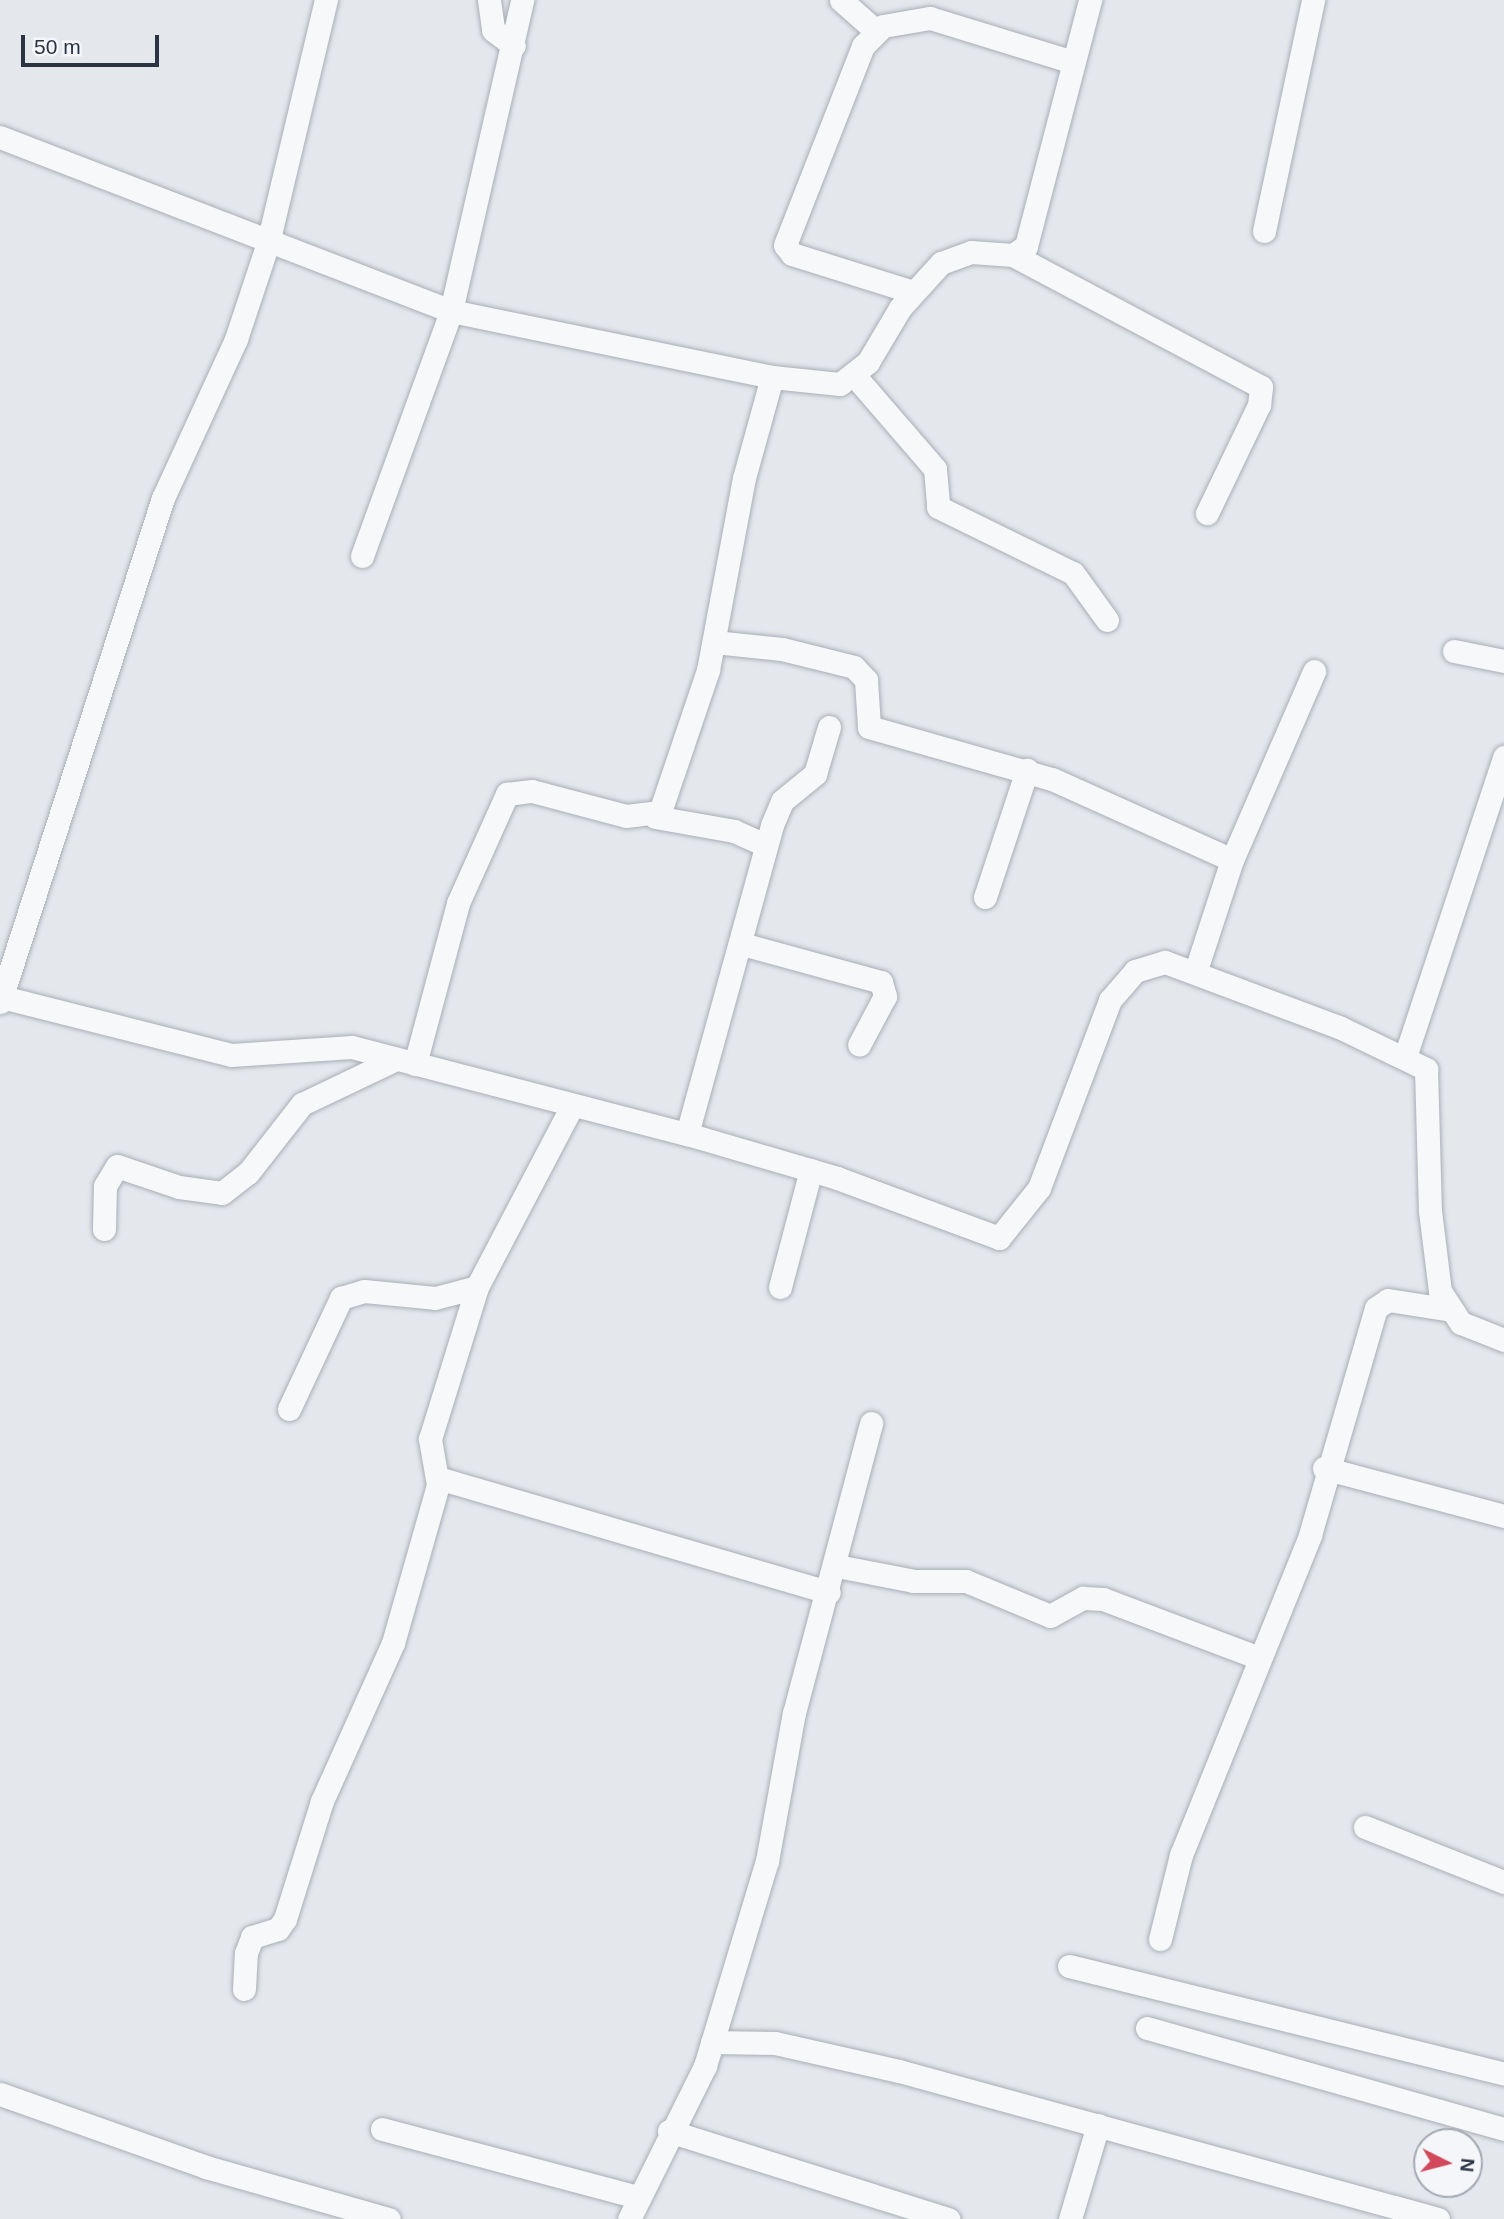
<!DOCTYPE html>
<style>
body{margin:0}
#map{position:relative;width:1504px;height:2219px;overflow:hidden;background:#e4e7ec;font-family:Helvetica,sans-serif}
div>[style]{position:absolute}
.roads{filter:drop-shadow(0 0 2px #a9aeb7) drop-shadow(0 0 2px #a9aeb7)}
.minor>*{height:23px;margin:-11.5px;padding:0 11.5px;transform-origin:11.5px;border-radius:11.5px;background:#f7f8fa}
span{translate:-50% -50%;white-space:nowrap;text-align:center;line-height:1.15;-webkit-text-stroke:7px #f4f6f9;paint-order:stroke}
.north{position:absolute;left:1413px;top:2128px;width:70px;height:70px;box-sizing:border-box;background:#f4f6f9;border:2px solid #a4a8b1;border-radius:50%;rotate:96deg;font-size:19px;font-weight:700;line-height:28px;text-align:center;color:#2b3445}
.north::after{content:'';display:block;margin:auto;width:24px;height:32px;background:#d1495b;clip-path:polygon(50% 0,100% 100%,50% 72%,0 100%)}
.scale{position:absolute;left:21px;top:35px;width:138px;height:32px;box-sizing:border-box;border:4px solid #2b3445;border-top:0;padding-left:9px;font-size:21px;line-height:24px;white-space:nowrap;color:#2b3445;-webkit-text-stroke:5px #f4f6f9;paint-order:stroke}
</style>
<div id="map">
<div class="roads">
<div class="minor">
<i style="left:489px;top:0;width:30px;rotate:82deg"></i>
<i style="left:493px;top:30px;width:26px;rotate:37deg"></i>
<i style="left:841px;top:0;width:47px;rotate:41.5deg"></i>
<i style="left:0;top:137px;width:483px;rotate:21.1deg"></i>
<i style="left:451px;top:311px;width:328px;rotate:11.6deg"></i>
<i style="left:772px;top:377px;width:68px;rotate:5.9deg"></i>
<i style="left:840px;top:384px;width:36px;rotate:-38deg"></i>
<i style="left:868px;top:362px;width:63px;rotate:-59.3deg"></i>
<i style="left:900px;top:308px;width:61px;rotate:-47.7deg"></i>
<i style="left:941px;top:263px;width:32px;rotate:-20deg"></i>
<i style="left:971px;top:252px;width:42px;rotate:4.1deg"></i>
<i style="left:1013px;top:255px;width:16px;rotate:-35deg"></i>
<i style="left:1026px;top:246px;width:254px;rotate:-75.4deg"></i>
<i style="left:1264px;top:231px;width:236px;rotate:-78deg"></i>
<i style="left:1013px;top:255px;width:281px;rotate:28deg"></i>
<i style="left:1261px;top:387px;width:18px;rotate:96deg"></i>
<i style="left:1259px;top:405px;width:120px;rotate:115.7deg"></i>
<i style="left:913px;top:292px;width:127px;rotate:-162.6deg"></i>
<i style="left:792px;top:254px;width:11px;rotate:-128deg"></i>
<i style="left:785px;top:245px;width:214px;rotate:-68.6deg"></i>
<i style="left:863px;top:46px;width:28px;rotate:-45deg"></i>
<i style="left:883px;top:26px;width:48px;rotate:-9.7deg"></i>
<i style="left:930px;top:18px;width:150px;rotate:17.1deg"></i>
<i style="left:854px;top:375px;width:124px;rotate:49.2deg"></i>
<i style="left:935px;top:469px;width:38px;rotate:85deg"></i>
<i style="left:938px;top:507px;width:150px;rotate:26.1deg"></i>
<i style="left:1073px;top:573px;width:58px;rotate:54.1deg"></i>
<i style="left:362px;top:556px;width:261px;rotate:-70deg"></i>
<i style="left:451px;top:311px;width:319px;rotate:-77.1deg"></i>
<i style="left:714px;top:642px;width:68px;rotate:5.9deg"></i>
<i style="left:782px;top:649px;width:74px;rotate:14deg"></i>
<i style="left:854px;top:667px;width:18px;rotate:47deg"></i>
<i style="left:866px;top:680px;width:47px;rotate:86.3deg"></i>
<i style="left:869px;top:727px;width:190px;rotate:15.9deg"></i>
<i style="left:1052px;top:779px;width:197px;rotate:24.2deg"></i>
<i style="left:1454px;top:651px;width:51px;rotate:11.3deg"></i>
<i style="left:655px;top:817px;width:80px;rotate:10deg"></i>
<i style="left:734px;top:831px;width:35px;rotate:24deg"></i>
<i style="left:985px;top:897px;width:134px;rotate:-71.7deg"></i>
<i style="left:742px;top:944px;width:144px;rotate:15.3deg"></i>
<i style="left:881px;top:982px;width:15px;rotate:74deg"></i>
<i style="left:885px;top:996px;width:55px;rotate:118deg"></i>
<i style="left:1196px;top:970px;width:116px;rotate:-71.9deg"></i>
<i style="left:1232px;top:860px;width:206px;rotate:-66.5deg"></i>
<i style="left:2px;top:997px;width:236px;rotate:14.2deg"></i>
<i style="left:231px;top:1055px;width:121px;rotate:-3.8deg"></i>
<i style="left:352px;top:1047px;width:346px;rotate:14.6deg"></i>
<i style="left:687px;top:1134px;width:156px;rotate:16.3deg"></i>
<i style="left:837px;top:1178px;width:173px;rotate:20.3deg"></i>
<i style="left:999px;top:1238px;width:64px;rotate:-51.3deg"></i>
<i style="left:1039px;top:1188px;width:201px;rotate:-69.3deg"></i>
<i style="left:1110px;top:1000px;width:38px;rotate:-49deg"></i>
<i style="left:1135px;top:971px;width:31px;rotate:-17deg"></i>
<i style="left:1165px;top:962px;width:186px;rotate:20.5deg"></i>
<i style="left:1339px;top:1027px;width:97px;rotate:25.8deg"></i>
<i style="left:1426px;top:1069px;width:142px;rotate:88.4deg"></i>
<i style="left:1430px;top:1211px;width:81px;rotate:82.9deg"></i>
<i style="left:1440px;top:1291px;width:38px;rotate:57deg"></i>
<i style="left:1461px;top:1323px;width:46px;rotate:21.6deg"></i>
<i style="left:0;top:1002px;width:530px;rotate:-72.08deg"></i>
<i style="left:163px;top:498px;width:175px;rotate:-65.3deg"></i>
<i style="left:236px;top:339px;width:101px;rotate:-71.6deg"></i>
<i style="left:268px;top:243px;width:250px;rotate:-76.6deg"></i>
<i style="left:1406px;top:1054px;width:313px;rotate:-71.7deg"></i>
<i style="left:415px;top:1064px;width:167px;rotate:-75deg"></i>
<i style="left:458px;top:903px;width:120px;rotate:-65.8deg"></i>
<i style="left:507px;top:794px;width:25px;rotate:-7deg"></i>
<i style="left:532px;top:791px;width:97px;rotate:14.9deg"></i>
<i style="left:626px;top:816px;width:34px;rotate:-7deg"></i>
<i style="left:660px;top:812px;width:150px;rotate:-71.3deg"></i>
<i style="left:708px;top:670px;width:195px;rotate:-79.4deg"></i>
<i style="left:744px;top:478px;width:105px;rotate:-74.5deg"></i>
<i style="left:687px;top:1134px;width:320px;rotate:-74.6deg"></i>
<i style="left:772px;top:825px;width:26px;rotate:-67deg"></i>
<i style="left:782px;top:801px;width:43px;rotate:-39.3deg"></i>
<i style="left:815px;top:774px;width:49px;rotate:-73.4deg"></i>
<i style="left:104px;top:1229px;width:43px;rotate:-88.7deg"></i>
<i style="left:105px;top:1186px;width:23px;rotate:-59deg"></i>
<i style="left:117px;top:1166px;width:65px;rotate:18.7deg"></i>
<i style="left:179px;top:1187px;width:43px;rotate:7.9deg"></i>
<i style="left:222px;top:1193px;width:33px;rotate:-38deg"></i>
<i style="left:248px;top:1173px;width:88px;rotate:-52deg"></i>
<i style="left:302px;top:1104px;width:104px;rotate:-25.6deg"></i>
<i style="left:780px;top:1287px;width:121px;rotate:-75.2deg"></i>
<i style="left:289px;top:1409px;width:123px;rotate:-64.9deg"></i>
<i style="left:341px;top:1298px;width:24px;rotate:-17deg"></i>
<i style="left:364px;top:1291px;width:71px;rotate:5.6deg"></i>
<i style="left:435px;top:1298px;width:43px;rotate:-14.7deg"></i>
<i style="left:1324px;top:1468px;width:186px;rotate:14.9deg"></i>
<i style="left:438px;top:1478px;width:407px;rotate:16.3deg"></i>
<i style="left:837px;top:1566px;width:78px;rotate:11deg"></i>
<i style="left:914px;top:1581px;width:52px"></i>
<i style="left:966px;top:1581px;width:91px;rotate:22.6deg"></i>
<i style="left:1050px;top:1616px;width:38px;rotate:-29deg"></i>
<i style="left:1083px;top:1598px;width:20px;rotate:3deg"></i>
<i style="left:1103px;top:1599px;width:167px;rotate:20.7deg"></i>
<i style="left:1365px;top:1827px;width:149px;rotate:21.6deg"></i>
<i style="left:1160px;top:1939px;width:87px;rotate:-76deg"></i>
<i style="left:1181px;top:1855px;width:345px;rotate:-68deg"></i>
<i style="left:1310px;top:1535px;width:236px;rotate:-73.8deg"></i>
<i style="left:1376px;top:1308px;width:14px;rotate:-34deg"></i>
<i style="left:1388px;top:1300px;width:59px;rotate:8.8deg"></i>
<i style="left:1069px;top:1966px;width:448px;rotate:13.9deg"></i>
<i style="left:244px;top:1989px;width:36px;rotate:-87deg"></i>
<i style="left:246px;top:1953px;width:17px;rotate:-69deg"></i>
<i style="left:252px;top:1937px;width:27px;rotate:-17deg"></i>
<i style="left:278px;top:1929px;width:12px;rotate:-55deg"></i>
<i style="left:285px;top:1919px;width:124px;rotate:-72.6deg"></i>
<i style="left:322px;top:1801px;width:173px;rotate:-65.8deg"></i>
<i style="left:393px;top:1643px;width:164px;rotate:-74.1deg"></i>
<i style="left:438px;top:1485px;width:47px;rotate:-99.9deg"></i>
<i style="left:430px;top:1439px;width:159px;rotate:-72.8deg"></i>
<i style="left:477px;top:1287px;width:202px;rotate:-62.3deg"></i>
<i style="left:1147px;top:2028px;width:371px;rotate:15.8deg"></i>
<i style="left:712px;top:2042px;width:63px;rotate:0.9deg"></i>
<i style="left:775px;top:2043px;width:127px;rotate:12.7deg"></i>
<i style="left:899px;top:2071px;width:559px;rotate:15.35deg"></i>
<i style="left:0;top:2094px;width:219px;rotate:19.5deg"></i>
<i style="left:206px;top:2167px;width:190px;rotate:15.9deg"></i>
<i style="left:382px;top:2129px;width:264px;rotate:14.9deg"></i>
<i style="left:669px;top:2131px;width:293px;rotate:17.5deg"></i>
<i style="left:629px;top:2219px;width:171px;rotate:-63.6deg"></i>
<i style="left:705px;top:2066px;width:214px;rotate:-73.2deg"></i>
<i style="left:767px;top:1861px;width:150px;rotate:-79.7deg"></i>
<i style="left:794px;top:1713px;width:300px;rotate:-75.1deg"></i>
<i style="left:1070px;top:2219px;width:98px;rotate:-73.4deg"></i>
</div>
</div>
<div class="north">N</div>
<div class="scale">50 m</div>
</div>
